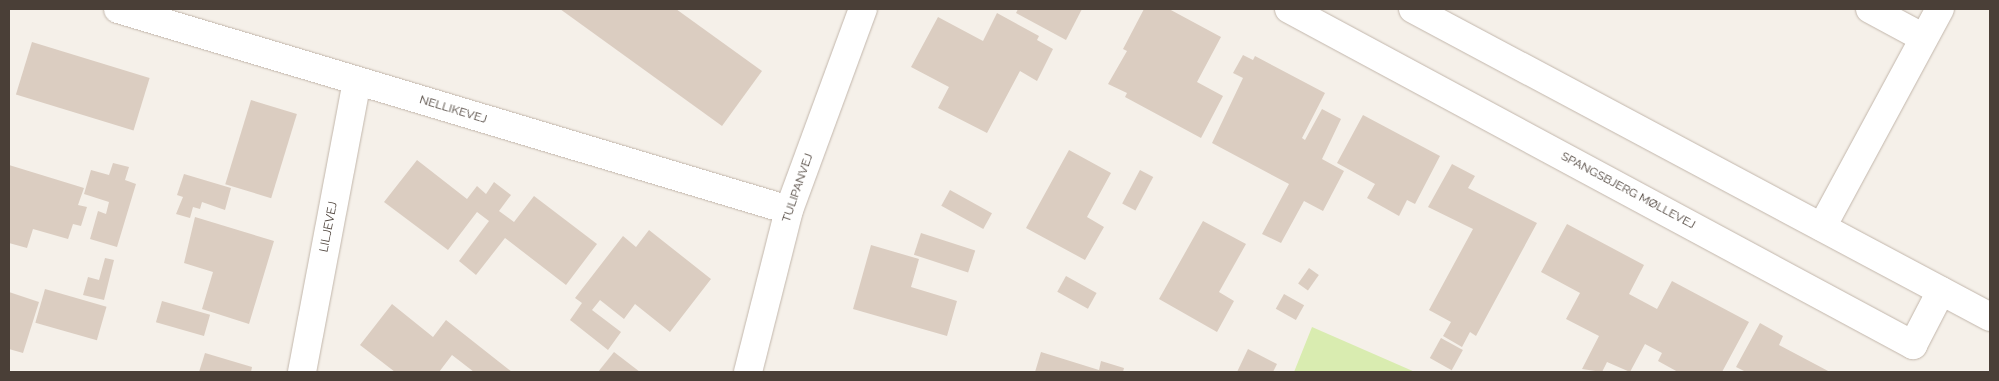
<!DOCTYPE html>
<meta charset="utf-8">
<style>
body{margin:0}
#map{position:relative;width:1999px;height:381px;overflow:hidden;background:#f5f0e9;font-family:Raleway,sans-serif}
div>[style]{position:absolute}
.green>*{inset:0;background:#d9ecb0}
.building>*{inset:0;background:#dbcdc1;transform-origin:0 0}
.roads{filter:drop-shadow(0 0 1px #c2b6ab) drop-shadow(0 0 1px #c2b6ab)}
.minor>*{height:28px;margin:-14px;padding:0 14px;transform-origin:14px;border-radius:14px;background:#fff}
span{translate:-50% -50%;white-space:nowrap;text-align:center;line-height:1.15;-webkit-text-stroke:5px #fff;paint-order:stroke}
.street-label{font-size:12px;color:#4a3f37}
.frame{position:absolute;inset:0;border:10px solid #4a3f37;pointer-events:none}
</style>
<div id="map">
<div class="green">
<i style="clip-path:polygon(1312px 327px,1415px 372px,1294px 372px)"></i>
</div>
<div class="building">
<i style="clip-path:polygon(560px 9px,676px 9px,762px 71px,722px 126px)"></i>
<i style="clip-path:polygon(1018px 9px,1082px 9px,1066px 40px,1016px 13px)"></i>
<i style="clip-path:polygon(1144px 9px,1169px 9px,1221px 37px,1197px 82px,1223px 96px,1201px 138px,1125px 97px,1127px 93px,1108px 84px,1127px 51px,1123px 49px)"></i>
<i style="clip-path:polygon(997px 13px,1039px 36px,1037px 40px,1053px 49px,1037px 81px,1020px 71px,987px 133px,938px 108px,949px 87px,911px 67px,938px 17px,983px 41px)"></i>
<i style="left:32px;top:42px;width:123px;height:55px;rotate:17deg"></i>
<i style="clip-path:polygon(1243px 55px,1253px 60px,1255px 56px,1325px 93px,1302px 138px,1305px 140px,1322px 109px,1341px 119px,1322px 159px,1344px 171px,1323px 211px,1304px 201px,1281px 243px,1262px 234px,1289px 184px,1212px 143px,1243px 78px,1233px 73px)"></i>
<i style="left:251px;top:100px;width:48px;height:88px;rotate:17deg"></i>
<i style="clip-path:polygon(1363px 115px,1440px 156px,1415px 204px,1407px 200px,1399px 216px,1367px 198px,1375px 184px,1337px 163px)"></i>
<i style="clip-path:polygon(1069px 150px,1111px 173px,1087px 217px,1104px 227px,1085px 260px,1026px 228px)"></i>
<i style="clip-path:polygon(417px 160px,467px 199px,477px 186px,486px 194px,494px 182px,511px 195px,499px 211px,514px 222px,534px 196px,597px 244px,566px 285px,505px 238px,476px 275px,459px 261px,489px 221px,477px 212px,448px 250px,384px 202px)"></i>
<i style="clip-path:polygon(113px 163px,129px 167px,125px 180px,136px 184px,117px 247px,90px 239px,98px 211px,106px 214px,109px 202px,84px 194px,91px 170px,109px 175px)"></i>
<i style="clip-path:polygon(1452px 164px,1475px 176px,1468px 188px,1537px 223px,1476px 336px,1470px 332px,1462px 347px,1443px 336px,1451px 322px,1429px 310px,1473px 229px,1428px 207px)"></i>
<i style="clip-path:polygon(9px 165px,84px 188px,78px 205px,87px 207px,81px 226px,73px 224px,68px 239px,33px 229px,27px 248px,9px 243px)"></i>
<i style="left:1140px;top:170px;width:15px;height:38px;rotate:28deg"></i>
<i style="clip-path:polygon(184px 174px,231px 188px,225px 210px,202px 202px,200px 209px,193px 207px,190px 218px,176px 214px,183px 197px,177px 195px)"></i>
<i style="left:950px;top:190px;width:48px;height:18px;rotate:29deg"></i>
<i style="clip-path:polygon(195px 217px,274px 241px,249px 324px,202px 309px,213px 272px,184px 263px)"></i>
<i style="clip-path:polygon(1203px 221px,1246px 244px,1219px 292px,1234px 301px,1217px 332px,1159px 299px)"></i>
<i style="clip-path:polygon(1567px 224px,1644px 265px,1629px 294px,1657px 309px,1672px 281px,1749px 322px,1722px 372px,1678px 372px,1658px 361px,1662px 353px,1645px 344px,1630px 372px,1607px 362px,1602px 372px,1582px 369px,1599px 336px,1566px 319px,1580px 293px,1541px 272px)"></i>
<i style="clip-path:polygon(649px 230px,711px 279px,670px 332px,635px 304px,624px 319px,600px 300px,592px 310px,621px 332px,608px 350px,570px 320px,582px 303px,575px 298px,623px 236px,636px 247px)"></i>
<i style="left:921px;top:233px;width:57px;height:23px;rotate:18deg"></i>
<i style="clip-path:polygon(871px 245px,919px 259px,911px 287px,957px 301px,947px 336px,853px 309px)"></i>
<i style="clip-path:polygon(105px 258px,114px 260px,104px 300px,83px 295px,88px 277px,99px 280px)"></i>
<i style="left:1309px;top:268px;width:12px;height:19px;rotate:35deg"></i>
<i style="left:1066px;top:276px;width:35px;height:18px;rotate:29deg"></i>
<i style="left:45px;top:289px;width:64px;height:35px;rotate:16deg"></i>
<i style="clip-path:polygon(9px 292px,39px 302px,23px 353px,9px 349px)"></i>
<i style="left:1284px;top:294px;width:23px;height:17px;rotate:29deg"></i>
<i style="left:162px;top:301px;width:50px;height:22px;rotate:16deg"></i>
<i style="clip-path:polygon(392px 304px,433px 337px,446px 320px,512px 372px,474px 372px,452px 355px,439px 372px,395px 372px,360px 345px)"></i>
<i style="clip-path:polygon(1760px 323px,1783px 336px,1779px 345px,1830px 372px,1746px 372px,1736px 367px)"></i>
<i style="left:1441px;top:338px;width:25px;height:23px;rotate:29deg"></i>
<i style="clip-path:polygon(1248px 349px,1277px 364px,1273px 372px,1237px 372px)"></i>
<i style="clip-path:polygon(614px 352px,640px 372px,598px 372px)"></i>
<i style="clip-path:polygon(1041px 352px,1099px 370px,1101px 361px,1124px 368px,1123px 372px,1035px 372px)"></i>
<i style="clip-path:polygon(205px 353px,252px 367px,251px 372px,199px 372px)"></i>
</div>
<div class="roads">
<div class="minor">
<i style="left:118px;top:9px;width:700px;rotate:16.68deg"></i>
<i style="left:1289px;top:9px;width:709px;rotate:28.3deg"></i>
<i style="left:1913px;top:345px;width:61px;rotate:-62.6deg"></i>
<i style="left:1413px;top:9px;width:654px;rotate:28.09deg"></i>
<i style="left:1870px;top:9px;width:61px;rotate:28.2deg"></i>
<i style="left:1822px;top:227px;width:248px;rotate:-61.6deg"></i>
<i style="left:302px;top:372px;width:296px;rotate:-79.3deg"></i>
<i style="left:748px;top:372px;width:167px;rotate:-75.8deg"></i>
<i style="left:789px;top:210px;width:214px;rotate:-69.8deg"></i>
</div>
</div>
<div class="street-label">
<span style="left:453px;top:110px;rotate:17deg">NELLIKEVEJ</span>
<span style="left:798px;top:188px;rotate:-71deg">TULIPANVEJ</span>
<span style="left:1628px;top:191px;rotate:28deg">SPANGSBJERG MØLLEVEJ</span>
<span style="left:329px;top:227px;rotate:-79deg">LILJEVEJ</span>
</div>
<div class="frame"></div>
</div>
